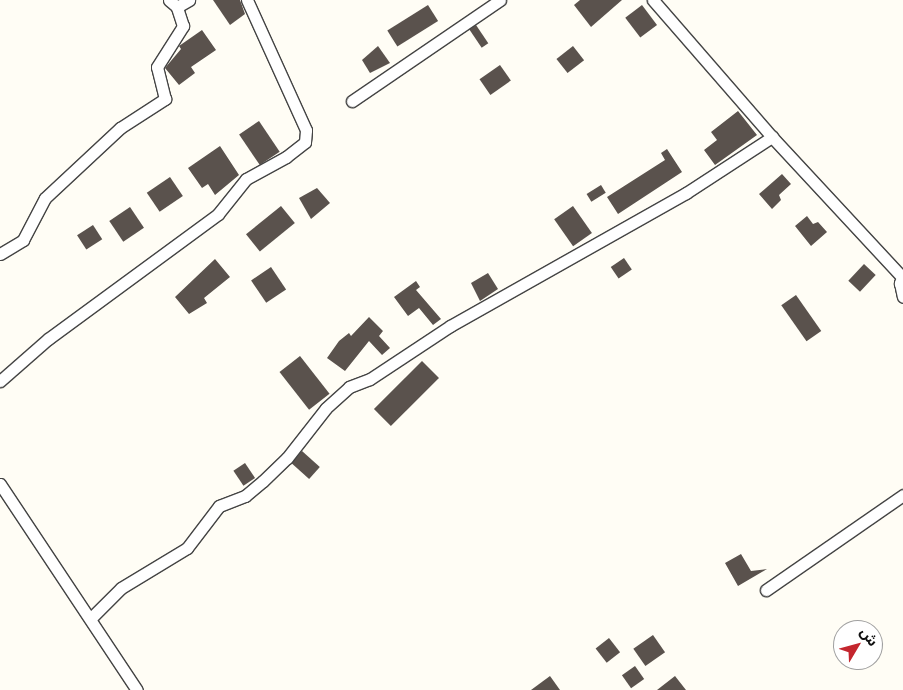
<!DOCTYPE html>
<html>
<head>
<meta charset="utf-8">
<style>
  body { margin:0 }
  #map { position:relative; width:903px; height:690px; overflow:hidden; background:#fffdf5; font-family:"Crimson Pro","Noto Sans Arabic",serif }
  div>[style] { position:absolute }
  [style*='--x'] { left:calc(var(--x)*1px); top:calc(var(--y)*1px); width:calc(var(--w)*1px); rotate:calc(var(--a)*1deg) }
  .building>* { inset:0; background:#5a524d; transform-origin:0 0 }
  .roads { filter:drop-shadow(1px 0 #444) drop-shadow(-1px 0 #444) drop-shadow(0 1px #444) drop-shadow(0 -1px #444) }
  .minor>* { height:11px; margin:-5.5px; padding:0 5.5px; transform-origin:5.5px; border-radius:5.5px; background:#fff }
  span { translate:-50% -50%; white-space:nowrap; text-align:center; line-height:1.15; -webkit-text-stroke:5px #fff; paint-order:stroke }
  .north { position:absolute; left:833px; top:620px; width:50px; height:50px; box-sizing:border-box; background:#fff; border:1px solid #a0a0a0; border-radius:50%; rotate:53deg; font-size:14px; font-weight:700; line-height:20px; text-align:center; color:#111 }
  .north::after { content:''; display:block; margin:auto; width:18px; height:22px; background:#c4262e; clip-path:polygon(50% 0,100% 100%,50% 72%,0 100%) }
</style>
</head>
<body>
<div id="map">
  <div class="building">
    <i style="clip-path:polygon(213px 0,240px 0,245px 14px,230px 25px)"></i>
    <i style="clip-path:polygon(580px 0,622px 0,591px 27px,574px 5px)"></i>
    <i style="left:428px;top:5px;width:19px;height:48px;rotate:58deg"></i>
    <i style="left:642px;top:5px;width:25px;height:21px;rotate:53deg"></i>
    <i style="left:476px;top:25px;width:22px;height:8px;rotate:56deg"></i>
    <i style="clip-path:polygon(202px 30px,216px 50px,191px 67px,195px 73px,179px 85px,165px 68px,181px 49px,179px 46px)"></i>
    <i style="clip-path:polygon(378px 46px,390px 63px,370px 73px,362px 60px)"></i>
    <i style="left:573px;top:46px;width:18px;height:21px;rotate:52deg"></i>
    <i style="left:500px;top:65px;width:19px;height:25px;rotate:55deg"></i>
    <i style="clip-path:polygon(738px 111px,757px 135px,715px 165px,704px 150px,717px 140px,711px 132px)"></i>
    <i style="left:259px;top:121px;width:37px;height:24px;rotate:56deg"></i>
    <i style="clip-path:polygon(220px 146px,239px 175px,215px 195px,208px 184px,202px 188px,188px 168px)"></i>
    <i style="clip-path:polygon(667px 149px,682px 172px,618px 214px,607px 197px,665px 160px,661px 153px)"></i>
    <i style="clip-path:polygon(782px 174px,791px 184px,779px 195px,781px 200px,772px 209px,759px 194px)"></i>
    <i style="left:170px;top:177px;width:23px;height:28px;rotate:56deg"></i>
    <i style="left:601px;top:185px;width:9px;height:17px;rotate:58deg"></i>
    <i style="clip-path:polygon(317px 188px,330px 203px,311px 219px,299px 198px)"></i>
    <i style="left:281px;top:206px;width:22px;height:45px;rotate:51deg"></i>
    <i style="left:573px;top:206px;width:33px;height:23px;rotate:55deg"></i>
    <i style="left:130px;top:207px;width:25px;height:25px;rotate:56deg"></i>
    <i style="clip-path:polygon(807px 216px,813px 224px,818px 222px,827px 232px,811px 246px,795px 226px)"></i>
    <i style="left:93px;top:225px;width:17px;height:19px;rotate:57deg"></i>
    <i style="left:624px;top:258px;width:14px;height:16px;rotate:56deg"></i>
    <i style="clip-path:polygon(215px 259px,230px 277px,204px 298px,207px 303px,189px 314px,175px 297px)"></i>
    <i style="left:864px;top:264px;width:16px;height:23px;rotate:43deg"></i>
    <i style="left:271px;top:267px;width:27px;height:24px;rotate:56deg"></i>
    <i style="clip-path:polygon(488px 273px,498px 289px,480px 301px,471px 283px)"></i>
    <i style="clip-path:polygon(416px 281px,420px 287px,416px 290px,441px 319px,433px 325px,419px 308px,408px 316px,394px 297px)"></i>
    <i style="left:796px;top:295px;width:44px;height:18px;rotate:55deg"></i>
    <i style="clip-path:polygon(369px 317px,383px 331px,379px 336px,390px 348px,382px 355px,369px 341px,345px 371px,327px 358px,339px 341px,349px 333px,351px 336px)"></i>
    <i style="left:300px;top:356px;width:48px;height:26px;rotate:52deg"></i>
    <i style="left:422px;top:361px;width:24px;height:68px;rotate:45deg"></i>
    <i style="left:302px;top:451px;width:24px;height:16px;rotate:42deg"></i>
    <i style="left:245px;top:463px;width:18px;height:14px;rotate:56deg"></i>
    <i style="clip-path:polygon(741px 554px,751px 571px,767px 569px,738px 586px,725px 563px)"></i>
    <i style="left:653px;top:635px;width:21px;height:24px;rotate:55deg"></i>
    <i style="left:609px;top:638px;width:18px;height:17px;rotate:52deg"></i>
    <i style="left:635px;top:666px;width:16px;height:16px;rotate:55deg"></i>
    <i style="clip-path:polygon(550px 676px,560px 690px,531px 690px)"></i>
    <i style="clip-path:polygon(675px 676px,686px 690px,657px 690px)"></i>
  </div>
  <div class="roads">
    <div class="minor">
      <i style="--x:169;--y:0;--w:11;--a:41"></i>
      <i style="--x:177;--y:7;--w:14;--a:-30"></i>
      <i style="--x:653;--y:0;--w:181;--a:49"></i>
      <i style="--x:772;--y:137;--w:191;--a:47.1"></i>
      <i style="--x:352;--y:101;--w:179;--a:-34.3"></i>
      <i style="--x:0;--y:254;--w:27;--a:-31"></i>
      <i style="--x:23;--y:240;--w:47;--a:-62.4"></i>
      <i style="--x:45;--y:198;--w:103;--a:-43"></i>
      <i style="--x:120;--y:128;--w:54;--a:-32.8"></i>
      <i style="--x:165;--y:99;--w:33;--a:-104"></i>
      <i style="--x:157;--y:67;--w:49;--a:-57.6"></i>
      <i style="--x:183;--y:26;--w:20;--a:-108"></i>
      <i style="--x:903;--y:275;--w:9;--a:111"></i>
      <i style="--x:900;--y:283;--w:14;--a:78"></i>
      <i style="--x:0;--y:381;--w:64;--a:-41.2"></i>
      <i style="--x:48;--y:339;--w:211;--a:-36.3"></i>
      <i style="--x:218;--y:214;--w:45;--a:-51.3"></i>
      <i style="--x:246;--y:179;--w:46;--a:-28.8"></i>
      <i style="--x:286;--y:157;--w:24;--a:-38"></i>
      <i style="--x:305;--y:142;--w:12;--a:-85"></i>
      <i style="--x:306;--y:130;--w:143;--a:-114.4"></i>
      <i style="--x:0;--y:484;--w:247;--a:56.4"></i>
      <i style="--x:766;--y:590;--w:167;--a:-34.7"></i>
      <i style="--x:91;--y:618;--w:42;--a:-45"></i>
      <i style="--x:121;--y:588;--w:77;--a:-31.2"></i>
      <i style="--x:187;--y:548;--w:53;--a:-52.7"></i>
      <i style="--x:219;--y:506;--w:28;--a:-21"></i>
      <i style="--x:245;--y:496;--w:23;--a:-40"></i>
      <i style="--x:263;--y:481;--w:33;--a:-44"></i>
      <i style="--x:287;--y:458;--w:63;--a:-52"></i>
      <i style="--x:326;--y:408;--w:31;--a:-42"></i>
      <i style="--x:349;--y:387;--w:22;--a:-21"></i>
      <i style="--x:370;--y:379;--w:96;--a:-33.5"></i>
      <i style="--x:450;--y:326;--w:271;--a:-29.4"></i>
      <i style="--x:686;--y:193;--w:103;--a:-33.1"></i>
    </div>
  </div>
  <div class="north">ش</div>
</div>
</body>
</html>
